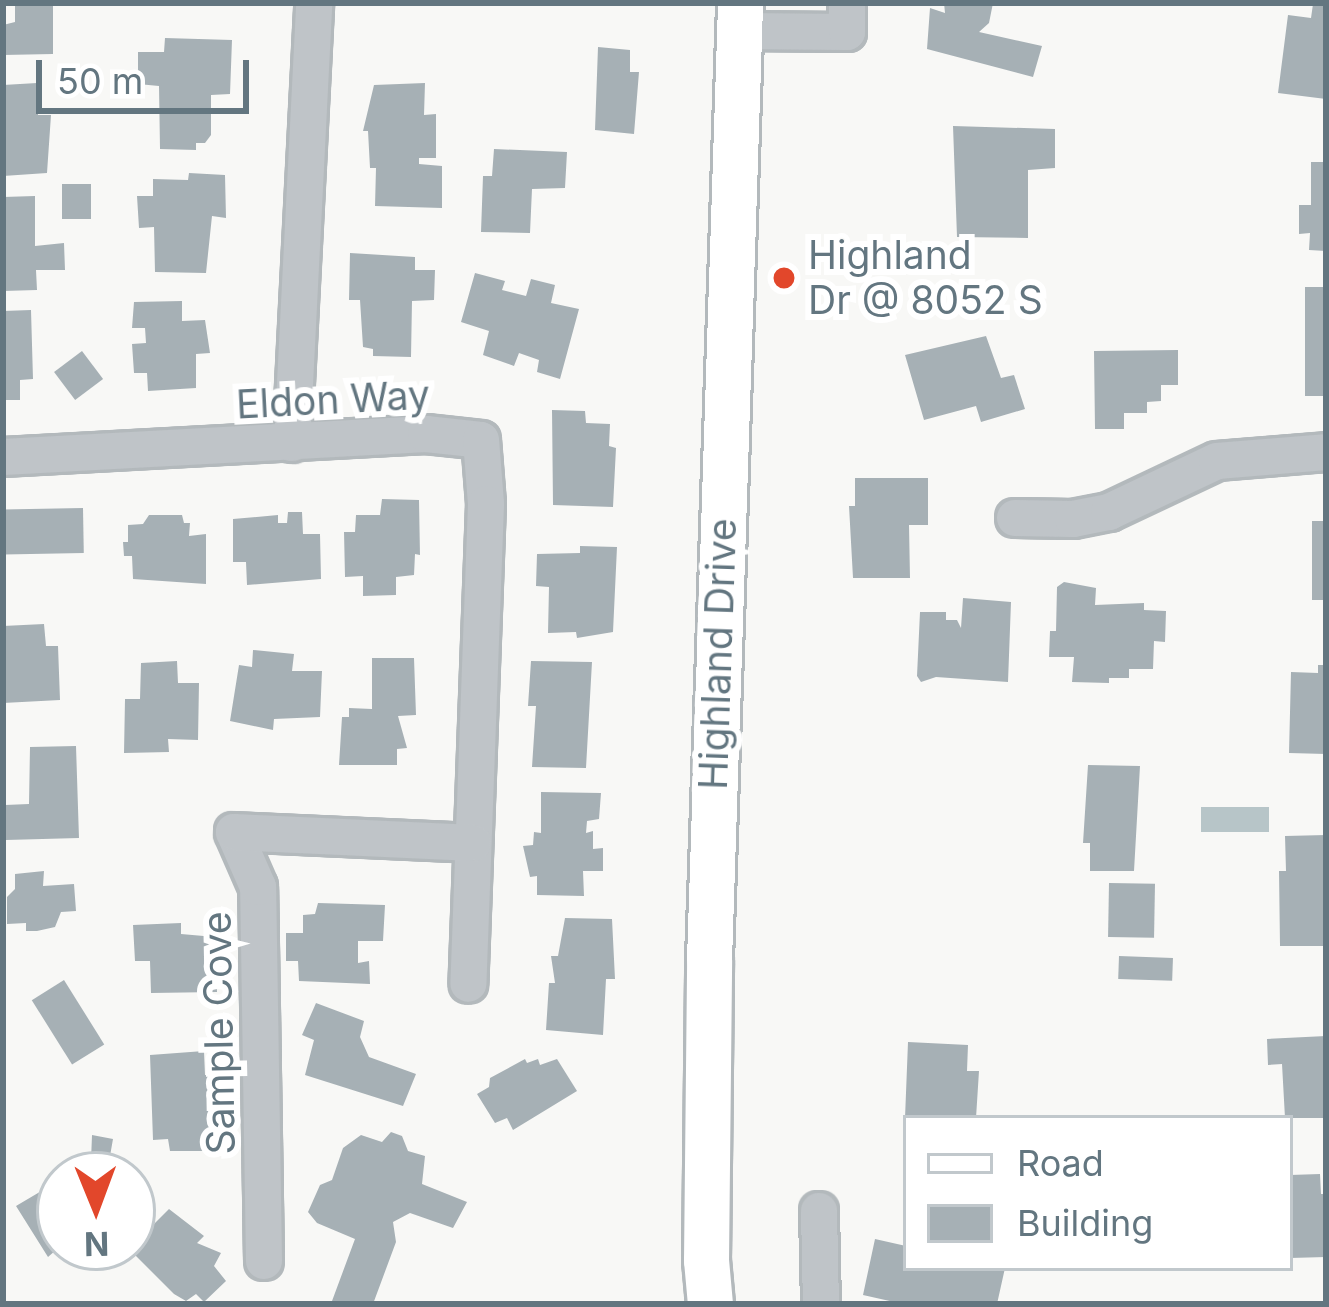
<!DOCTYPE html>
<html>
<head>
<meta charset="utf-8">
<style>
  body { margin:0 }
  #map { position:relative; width:1329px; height:1307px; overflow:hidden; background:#f8f8f6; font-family:Inter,sans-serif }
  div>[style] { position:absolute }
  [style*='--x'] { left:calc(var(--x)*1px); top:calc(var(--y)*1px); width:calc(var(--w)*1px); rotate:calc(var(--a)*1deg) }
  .water>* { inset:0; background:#b7c5c8; transform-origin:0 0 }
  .building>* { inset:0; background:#a6b0b5; transform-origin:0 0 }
  .roads { filter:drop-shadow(3px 0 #b3b9bc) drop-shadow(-3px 0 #b3b9bc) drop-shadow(0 3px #b3b9bc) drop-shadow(0 -3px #b3b9bc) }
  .minor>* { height:36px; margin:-18px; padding:0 18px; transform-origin:18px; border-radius:18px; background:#bfc4c8 }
  .major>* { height:45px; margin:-22.5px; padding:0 22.5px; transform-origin:22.5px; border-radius:22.5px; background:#fff }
  .dots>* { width:33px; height:33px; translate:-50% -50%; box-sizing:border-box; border:6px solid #fff; border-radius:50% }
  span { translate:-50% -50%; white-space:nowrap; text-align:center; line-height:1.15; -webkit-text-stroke:12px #fff; paint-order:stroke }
  .poi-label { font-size:39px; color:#637680 }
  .left { translate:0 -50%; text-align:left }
  .street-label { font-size:39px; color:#637680 }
  .frame { position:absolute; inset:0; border:6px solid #637680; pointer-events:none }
  .legend { position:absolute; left:903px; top:1115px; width:390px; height:156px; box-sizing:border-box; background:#fff; border:3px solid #c1c8cc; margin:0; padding:15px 21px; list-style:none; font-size:36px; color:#637680 }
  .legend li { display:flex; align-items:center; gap:24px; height:60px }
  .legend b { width:60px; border:3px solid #c1c8cc }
  .north { position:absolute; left:36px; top:1151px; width:120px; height:120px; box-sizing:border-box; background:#fff; border:3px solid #c1c8cc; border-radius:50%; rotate:179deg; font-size:33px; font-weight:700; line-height:48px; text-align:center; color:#637680 }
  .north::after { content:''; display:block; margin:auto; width:42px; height:54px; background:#e2472b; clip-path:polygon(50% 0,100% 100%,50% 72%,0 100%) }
  .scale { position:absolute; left:36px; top:60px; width:213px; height:54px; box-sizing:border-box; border:6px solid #637680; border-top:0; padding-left:15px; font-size:36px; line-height:42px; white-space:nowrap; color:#637680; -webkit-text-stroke:9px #fff; paint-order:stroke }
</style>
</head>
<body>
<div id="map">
  <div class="water">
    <i style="left:1201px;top:807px;width:68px;height:25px"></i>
  </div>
  <div class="building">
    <i style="clip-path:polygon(15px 3px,53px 3px,53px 54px,3px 55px,3px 25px,15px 22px)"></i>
    <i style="clip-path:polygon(944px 3px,993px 3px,989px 23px,979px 32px,1042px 46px,1033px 77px,927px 49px,930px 8px,945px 13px)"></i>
    <i style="clip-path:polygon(1313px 4px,1326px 6px,1326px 99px,1278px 93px,1288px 15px,1311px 18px)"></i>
    <i style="clip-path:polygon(165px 38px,232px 40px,230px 94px,211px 95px,211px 135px,205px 143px,196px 143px,196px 150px,160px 149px,159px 86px,138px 84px,138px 52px,164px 52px)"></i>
    <i style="clip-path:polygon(598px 47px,630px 50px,630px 72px,639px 72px,634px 134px,595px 130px)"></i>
    <i style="clip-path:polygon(37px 83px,38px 115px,51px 115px,47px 173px,3px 176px,3px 85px)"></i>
    <i style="clip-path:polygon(425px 83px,424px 115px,436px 114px,436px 158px,419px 158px,419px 164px,442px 166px,442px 208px,375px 206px,376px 168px,370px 168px,368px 131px,363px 131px,374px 85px)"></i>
    <i style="clip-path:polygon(953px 126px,1055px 129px,1055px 168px,1028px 170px,1028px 238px,957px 237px)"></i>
    <i style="clip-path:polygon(494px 149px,567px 152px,565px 188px,532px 189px,530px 233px,481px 232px,483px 176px,492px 176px)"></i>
    <i style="clip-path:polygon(1311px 162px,1326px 162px,1326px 251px,1309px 250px,1310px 233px,1299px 234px,1299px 205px,1311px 205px)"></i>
    <i style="clip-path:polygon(189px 173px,225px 175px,226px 218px,212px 216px,206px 273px,155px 272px,154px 227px,139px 228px,137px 196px,153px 196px,153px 179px,188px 180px)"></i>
    <i style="left:62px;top:184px;width:29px;height:35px"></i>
    <i style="clip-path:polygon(35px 196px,35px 246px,64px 243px,65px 270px,36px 270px,37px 290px,3px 291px,3px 197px)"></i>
    <i style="clip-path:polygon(350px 253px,415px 257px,415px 270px,435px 270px,434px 300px,412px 301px,411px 357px,373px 356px,373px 349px,363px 347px,360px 300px,349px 300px)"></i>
    <i style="clip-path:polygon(475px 273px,505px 281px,502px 290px,526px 296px,531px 279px,555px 285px,551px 303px,579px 309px,560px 379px,537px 372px,539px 360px,519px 353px,514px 366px,483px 355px,489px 331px,461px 322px)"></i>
    <i style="left:1305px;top:287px;width:21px;height:109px"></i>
    <i style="clip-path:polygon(182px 301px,182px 321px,205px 320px,210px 353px,196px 354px,196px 388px,148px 391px,147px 373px,134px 373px,132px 344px,146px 343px,145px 328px,132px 328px,134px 302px)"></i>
    <i style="clip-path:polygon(31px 310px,33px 379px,20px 380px,20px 400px,3px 400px,3px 311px)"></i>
    <i style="clip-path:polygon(986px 336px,1001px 378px,1014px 375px,1025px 409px,981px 422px,976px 406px,924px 420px,905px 355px)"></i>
    <i style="clip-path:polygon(1178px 350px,1178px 385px,1161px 385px,1161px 401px,1147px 402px,1147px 413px,1124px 413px,1124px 429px,1095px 429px,1094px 351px)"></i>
    <i style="left:82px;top:351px;width:35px;height:35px;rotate:53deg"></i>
    <i style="clip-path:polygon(552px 410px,585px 411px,586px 423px,610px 424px,609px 446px,616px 448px,613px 507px,553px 505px)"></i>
    <i style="clip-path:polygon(855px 478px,928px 478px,928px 525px,909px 525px,910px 578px,853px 578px,849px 506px,855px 506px)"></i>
    <i style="clip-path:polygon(382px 499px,419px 500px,420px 555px,415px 554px,414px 575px,396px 577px,396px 595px,363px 596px,363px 576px,345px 577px,344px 532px,355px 532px,356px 515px,380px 515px)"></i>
    <i style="left:83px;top:508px;width:45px;height:80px;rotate:89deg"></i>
    <i style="clip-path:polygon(288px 512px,302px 512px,303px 534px,320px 534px,321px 579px,247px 585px,246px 562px,233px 562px,233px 519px,278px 515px,278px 523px,287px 523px)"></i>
    <i style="clip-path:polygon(149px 515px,182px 515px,184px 523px,190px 523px,189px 536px,206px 534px,206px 584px,133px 579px,132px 556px,124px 556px,123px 542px,128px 542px,128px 525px,143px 524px)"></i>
    <i style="left:1326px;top:521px;width:79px;height:14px;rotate:90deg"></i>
    <i style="clip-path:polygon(580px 546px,617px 547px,613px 632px,577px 638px,576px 632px,548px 633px,549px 587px,536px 586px,537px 554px,580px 553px)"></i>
    <i style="clip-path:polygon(1064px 582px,1096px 588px,1095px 605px,1144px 603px,1144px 610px,1166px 611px,1165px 642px,1154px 641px,1153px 669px,1129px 669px,1129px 678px,1109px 678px,1109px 683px,1072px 682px,1074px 657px,1049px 657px,1050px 631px,1056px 631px,1057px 587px)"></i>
    <i style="clip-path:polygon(963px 598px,1011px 602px,1008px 682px,936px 677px,921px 682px,917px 676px,920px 612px,946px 612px,946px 620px,957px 620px,961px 628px)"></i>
    <i style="clip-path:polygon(44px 624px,46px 646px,58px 646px,60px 700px,3px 703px,3px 626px)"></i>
    <i style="clip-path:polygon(253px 650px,294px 654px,292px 671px,322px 671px,320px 717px,274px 719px,273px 730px,230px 721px,239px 665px,252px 667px)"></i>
    <i style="clip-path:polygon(372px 658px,414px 658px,416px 715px,398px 716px,407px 748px,397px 749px,397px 765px,339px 765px,342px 717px,349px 717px,349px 708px,372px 709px)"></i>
    <i style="clip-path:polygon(177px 661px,178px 683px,199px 683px,198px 740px,168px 739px,169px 752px,124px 753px,125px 699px,140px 699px,141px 663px)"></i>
    <i style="clip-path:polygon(531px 661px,592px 662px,586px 768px,532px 767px,536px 706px,528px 706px)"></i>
    <i style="clip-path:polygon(1318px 665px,1326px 665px,1326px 754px,1289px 753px,1291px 672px,1318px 673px)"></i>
    <i style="clip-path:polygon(76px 746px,79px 838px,6px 840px,5px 805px,29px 804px,30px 747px)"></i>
    <i style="clip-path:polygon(1088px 765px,1140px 766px,1134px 871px,1090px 871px,1090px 843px,1083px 843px)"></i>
    <i style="clip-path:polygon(541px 792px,601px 793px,599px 819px,587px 821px,586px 833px,593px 831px,593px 849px,603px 848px,603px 871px,583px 871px,584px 896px,537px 895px,537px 876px,530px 877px,523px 846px,533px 845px,534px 832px,541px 833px)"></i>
    <i style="clip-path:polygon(1326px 835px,1326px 946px,1280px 946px,1279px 871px,1286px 871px,1285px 836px)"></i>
    <i style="clip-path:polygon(44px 871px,43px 886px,74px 884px,76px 911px,61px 912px,55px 927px,37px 931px,26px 931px,26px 923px,7px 924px,7px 897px,15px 889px,15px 874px)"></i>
    <i style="left:1109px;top:883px;width:46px;height:54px;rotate:1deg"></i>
    <i style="clip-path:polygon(318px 903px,385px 905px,383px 941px,358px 941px,358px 963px,369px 961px,370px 984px,299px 981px,298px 961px,286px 961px,286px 933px,303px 933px,303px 915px,315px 914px)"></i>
    <i style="clip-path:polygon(565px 918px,612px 919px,615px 979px,606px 979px,603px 1035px,546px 1030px,549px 983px,555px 983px,551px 956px,558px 956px)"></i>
    <i style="clip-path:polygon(181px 923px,181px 934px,215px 937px,217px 992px,151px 993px,150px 961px,135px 961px,133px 925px)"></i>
    <i style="left:1119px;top:956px;width:54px;height:23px;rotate:2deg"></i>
    <i style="left:64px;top:980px;width:76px;height:38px;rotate:58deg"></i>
    <i style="clip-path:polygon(316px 1003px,364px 1021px,360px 1037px,369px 1057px,416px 1074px,403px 1106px,305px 1075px,314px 1040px,302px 1035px)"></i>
    <i style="clip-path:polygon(1326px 1036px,1326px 1118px,1285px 1118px,1282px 1064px,1268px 1065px,1267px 1039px)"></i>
    <i style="clip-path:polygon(908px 1042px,968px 1045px,967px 1071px,979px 1071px,976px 1118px,905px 1118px)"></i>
    <i style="clip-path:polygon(204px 1051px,205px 1075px,215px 1075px,216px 1133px,208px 1133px,208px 1151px,170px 1151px,168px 1139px,153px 1140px,150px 1055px)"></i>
    <i style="clip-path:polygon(525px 1059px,527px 1063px,538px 1059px,540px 1065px,557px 1059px,577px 1091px,513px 1130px,507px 1118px,495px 1123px,477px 1094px,489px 1087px,490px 1078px)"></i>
    <i style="clip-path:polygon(391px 1132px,402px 1136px,408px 1151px,425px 1156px,422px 1184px,467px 1202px,453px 1228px,410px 1213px,393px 1222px,396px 1242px,373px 1304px,340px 1304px,332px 1301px,355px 1239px,317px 1223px,308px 1212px,320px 1185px,332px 1180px,343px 1148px,361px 1135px,382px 1142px)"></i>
    <i style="clip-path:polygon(92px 1135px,113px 1139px,107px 1173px,68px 1175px,91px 1161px)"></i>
    <i style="clip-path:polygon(1320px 1174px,1321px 1194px,1326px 1194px,1326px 1257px,1290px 1258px,1290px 1175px)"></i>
    <i style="clip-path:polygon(60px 1180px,60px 1247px,82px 1247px,63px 1260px,56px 1250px,48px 1257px,16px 1206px)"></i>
    <i style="clip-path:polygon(169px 1209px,204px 1236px,197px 1243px,221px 1253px,214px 1266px,226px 1281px,204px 1302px,196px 1294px,186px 1301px,174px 1294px,134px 1254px,132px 1246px)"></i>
    <i style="clip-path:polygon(875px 1239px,906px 1246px,906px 1268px,1005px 1268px,997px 1304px,903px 1304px,863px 1295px)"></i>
  </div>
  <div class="roads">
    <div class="minor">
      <i style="--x:739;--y:31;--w:108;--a:0.5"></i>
      <i style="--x:847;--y:32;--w:29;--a:-90"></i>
      <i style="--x:292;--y:443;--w:441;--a:-87.1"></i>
      <i style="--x:3;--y:457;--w:424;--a:-3.1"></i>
      <i style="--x:426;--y:434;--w:55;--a:6.2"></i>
      <i style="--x:481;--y:440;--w:64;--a:85.5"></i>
      <i style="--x:486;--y:504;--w:480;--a:92.1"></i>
      <i style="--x:1015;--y:518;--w:58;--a:1"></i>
      <i style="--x:1073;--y:519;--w:37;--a:-11"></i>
      <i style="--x:1109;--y:512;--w:119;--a:-25.3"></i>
      <i style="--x:1217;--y:461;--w:109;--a:-4.7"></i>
      <i style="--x:819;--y:1211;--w:93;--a:88.8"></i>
      <i style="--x:264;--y:1261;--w:374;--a:-90.9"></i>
      <i style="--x:258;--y:887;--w:60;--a:-113.6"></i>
      <i style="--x:234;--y:832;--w:239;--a:2.6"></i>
    </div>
    <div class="major">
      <i style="--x:710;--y:1304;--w:44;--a:-95.2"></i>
      <i style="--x:706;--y:1260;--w:300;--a:-89.4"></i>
      <i style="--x:709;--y:960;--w:958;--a:-88.14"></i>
    </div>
  </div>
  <div class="dots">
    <i style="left:784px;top:278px;background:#e2472b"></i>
  </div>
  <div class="poi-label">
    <span class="left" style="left:808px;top:278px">Highland<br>Dr @ 8052 S</span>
  </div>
  <div class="street-label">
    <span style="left:333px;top:400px;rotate:-3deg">Eldon Way</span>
    <span style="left:718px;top:654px;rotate:-88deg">Highland Drive</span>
    <span style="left:219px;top:1033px;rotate:-91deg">Sample Cove</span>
  </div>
  <div class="frame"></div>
  <ul class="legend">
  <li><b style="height:15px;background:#fff"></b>Road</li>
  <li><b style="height:33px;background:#a6b0b5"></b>Building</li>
  </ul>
  <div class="north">N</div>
  <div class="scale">50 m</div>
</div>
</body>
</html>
